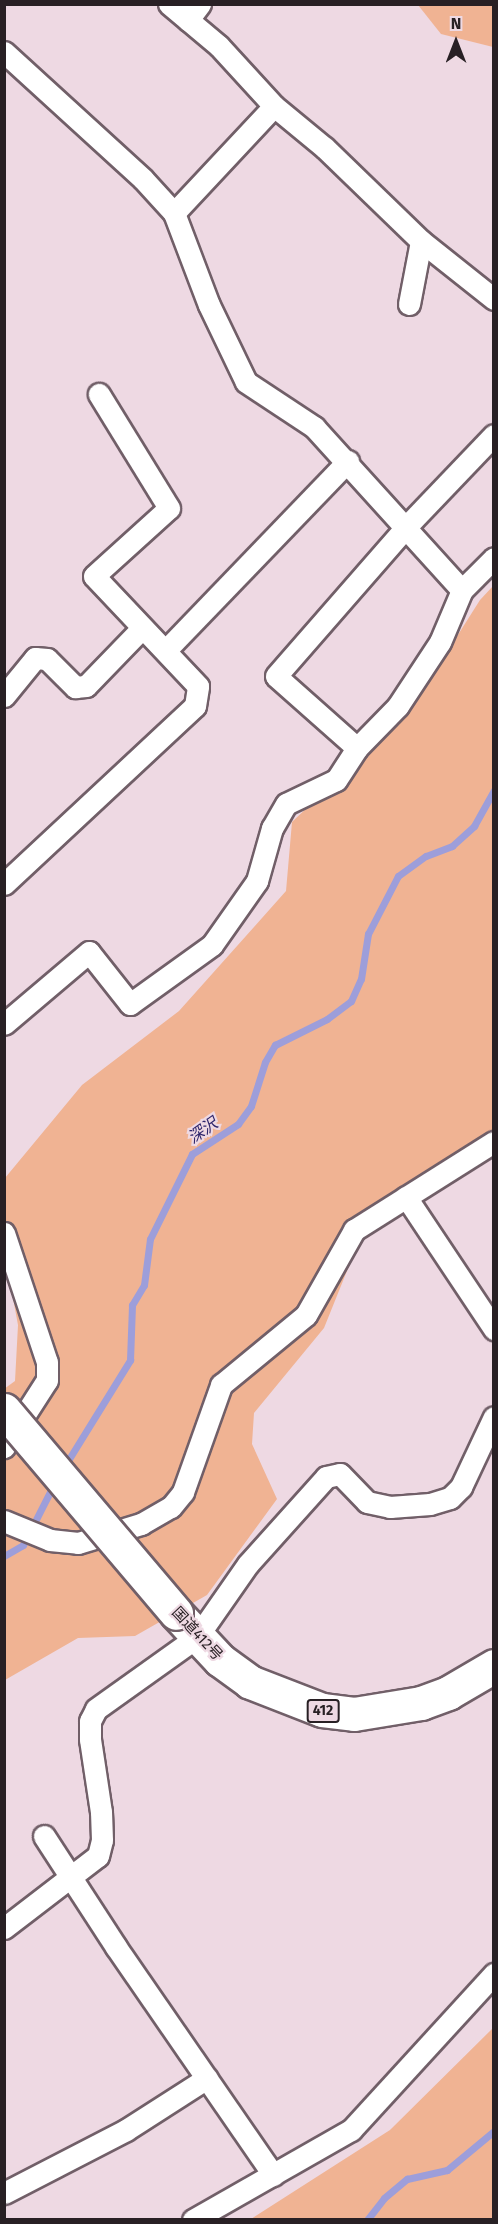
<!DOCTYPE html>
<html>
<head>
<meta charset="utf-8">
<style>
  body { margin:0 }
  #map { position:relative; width:498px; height:2224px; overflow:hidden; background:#eed9e3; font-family:"Fira Sans","Noto Sans JP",sans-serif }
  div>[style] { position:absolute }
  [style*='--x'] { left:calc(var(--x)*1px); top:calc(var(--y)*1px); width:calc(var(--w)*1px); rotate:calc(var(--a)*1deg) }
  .green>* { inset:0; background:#f0b393 }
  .stream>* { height:7px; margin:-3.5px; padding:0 3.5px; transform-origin:3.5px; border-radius:3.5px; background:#9d9eda }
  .roads { filter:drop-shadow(2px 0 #715f68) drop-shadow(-2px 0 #715f68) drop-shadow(0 2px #715f68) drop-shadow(0 -2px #715f68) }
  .street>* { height:21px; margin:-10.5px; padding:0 10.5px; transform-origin:10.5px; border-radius:10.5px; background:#fff }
  .highway>* { height:33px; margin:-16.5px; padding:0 16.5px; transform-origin:16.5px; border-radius:16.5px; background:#fff }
  .bridges { filter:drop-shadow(2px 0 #715f68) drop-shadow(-2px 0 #715f68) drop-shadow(0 2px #715f68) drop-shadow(0 -2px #715f68) }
  .highway-bridge>* { height:33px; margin:-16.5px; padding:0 16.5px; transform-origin:16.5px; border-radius:16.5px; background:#fff }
  span { translate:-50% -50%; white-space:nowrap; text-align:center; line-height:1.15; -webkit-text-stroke:4.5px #eed9e3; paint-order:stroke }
  .shield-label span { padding:2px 4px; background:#eed9e3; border:2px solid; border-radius:4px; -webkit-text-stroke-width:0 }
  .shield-label { font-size:14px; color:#282024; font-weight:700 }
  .street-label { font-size:15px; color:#282024 }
  .water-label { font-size:16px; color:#2e256b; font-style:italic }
  .frame { position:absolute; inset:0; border:6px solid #282024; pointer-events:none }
  .north { position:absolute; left:426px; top:12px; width:60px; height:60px; -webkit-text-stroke:4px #eed9e3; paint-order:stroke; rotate:0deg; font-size:16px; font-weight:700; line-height:24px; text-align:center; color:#282024 }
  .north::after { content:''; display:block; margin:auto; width:21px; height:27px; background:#282024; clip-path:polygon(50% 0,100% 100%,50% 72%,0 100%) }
</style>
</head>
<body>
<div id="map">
  <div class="green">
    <i style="clip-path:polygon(418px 5px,493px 5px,493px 47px,441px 34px)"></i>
    <i style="clip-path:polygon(493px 586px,493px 1139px,384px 1204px,353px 1256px,324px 1328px,254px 1413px,252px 1444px,277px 1499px,207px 1595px,135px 1636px,78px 1638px,5px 1680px,4px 1389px,15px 1381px,18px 1325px,5px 1255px,5px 1178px,82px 1085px,179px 1011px,286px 891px,292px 822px,411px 709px,480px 600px)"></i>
    <i style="clip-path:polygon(493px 2028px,493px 2219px,251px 2219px,390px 2130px)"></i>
  </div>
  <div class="stream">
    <i style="--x:64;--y:1467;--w:126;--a:-58.3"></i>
    <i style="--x:130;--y:1360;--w:55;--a:-87.9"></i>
    <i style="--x:132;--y:1305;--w:23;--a:-59"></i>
    <i style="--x:144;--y:1285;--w:46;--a:-82.6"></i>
    <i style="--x:150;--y:1239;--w:95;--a:-63.7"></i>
    <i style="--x:192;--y:1154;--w:55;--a:-33.1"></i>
    <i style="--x:238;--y:1124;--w:22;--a:-54"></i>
    <i style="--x:251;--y:1106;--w:46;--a:-72.3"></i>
    <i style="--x:265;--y:1062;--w:20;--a:-60"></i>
    <i style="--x:275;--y:1045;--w:58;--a:-26.6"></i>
    <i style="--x:327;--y:1019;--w:30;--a:-37"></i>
    <i style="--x:351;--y:1001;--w:24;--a:-66"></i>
    <i style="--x:361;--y:979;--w:46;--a:-81.2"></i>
    <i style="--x:368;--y:934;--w:65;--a:-62.7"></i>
    <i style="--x:398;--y:876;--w:34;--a:-36"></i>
    <i style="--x:426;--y:856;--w:28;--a:-21"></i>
    <i style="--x:452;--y:846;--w:30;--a:-42"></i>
    <i style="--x:474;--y:826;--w:41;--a:-60.9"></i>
    <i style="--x:4;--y:1556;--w:22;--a:-30"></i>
    <i style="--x:23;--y:1545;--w:68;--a:-63.1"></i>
    <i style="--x:367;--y:2220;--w:28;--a:-52"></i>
    <i style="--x:384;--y:2198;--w:30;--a:-40"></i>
    <i style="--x:407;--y:2179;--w:41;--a:-12.7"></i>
    <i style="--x:447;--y:2170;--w:61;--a:-39.7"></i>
  </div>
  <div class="roads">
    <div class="street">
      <i style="--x:169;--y:4;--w:65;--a:40"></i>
      <i style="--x:219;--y:46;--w:81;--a:47.5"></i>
      <i style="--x:274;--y:106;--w:66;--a:39.5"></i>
      <i style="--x:325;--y:148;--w:134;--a:44.1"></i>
      <i style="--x:421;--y:241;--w:93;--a:38.5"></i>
      <i style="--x:188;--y:20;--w:20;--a:-53"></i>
      <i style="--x:4;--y:52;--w:188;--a:42.4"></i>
      <i style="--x:143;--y:179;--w:46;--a:47.6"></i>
      <i style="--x:174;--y:213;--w:98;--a:69.2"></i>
      <i style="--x:209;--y:305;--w:85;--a:64.3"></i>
      <i style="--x:246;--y:382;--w:82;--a:33.5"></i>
      <i style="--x:314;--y:427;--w:220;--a:47.8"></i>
      <i style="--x:462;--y:590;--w:56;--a:112.9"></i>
      <i style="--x:440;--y:642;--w:77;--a:123.3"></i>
      <i style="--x:398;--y:706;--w:59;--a:134.3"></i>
      <i style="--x:357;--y:748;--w:38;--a:123"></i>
      <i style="--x:336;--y:780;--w:55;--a:154.4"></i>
      <i style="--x:286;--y:804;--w:28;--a:120"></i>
      <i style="--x:272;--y:828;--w:55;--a:105.8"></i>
      <i style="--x:257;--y:881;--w:78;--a:125.1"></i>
      <i style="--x:212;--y:945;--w:101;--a:144.3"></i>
      <i style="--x:130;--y:1004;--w:66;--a:-128.3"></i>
      <i style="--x:89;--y:952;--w:111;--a:139.7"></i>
      <i style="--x:174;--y:213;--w:146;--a:-46.9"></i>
      <i style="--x:409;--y:304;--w:64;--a:-79.2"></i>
      <i style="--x:462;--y:590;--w:45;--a:-45"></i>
      <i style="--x:167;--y:649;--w:261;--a:-46.1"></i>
      <i style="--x:4;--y:696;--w:49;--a:-50.8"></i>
      <i style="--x:35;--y:658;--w:12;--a:5"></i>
      <i style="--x:47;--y:659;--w:40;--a:45"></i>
      <i style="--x:75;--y:687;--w:11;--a:-5"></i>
      <i style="--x:86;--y:686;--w:79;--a:-46"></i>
      <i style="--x:357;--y:748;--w:108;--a:-138.4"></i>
      <i style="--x:276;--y:676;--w:198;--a:-48.9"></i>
      <i style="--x:406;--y:527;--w:127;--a:-46.3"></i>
      <i style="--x:4;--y:884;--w:261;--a:-43"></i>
      <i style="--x:195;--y:706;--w:20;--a:-81"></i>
      <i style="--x:198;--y:686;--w:151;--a:-133.4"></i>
      <i style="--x:94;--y:576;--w:101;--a:-42.2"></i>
      <i style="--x:169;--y:508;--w:134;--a:-121.6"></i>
      <i style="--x:406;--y:1197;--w:159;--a:56.3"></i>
      <i style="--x:4;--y:1233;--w:136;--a:71.6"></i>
      <i style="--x:47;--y:1362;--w:18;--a:90"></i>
      <i style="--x:47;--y:1380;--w:80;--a:122.7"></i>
      <i style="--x:4;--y:1521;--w:50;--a:22.4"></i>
      <i style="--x:50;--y:1540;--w:28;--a:6"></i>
      <i style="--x:78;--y:1543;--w:66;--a:-16.8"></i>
      <i style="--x:141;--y:1524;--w:34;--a:-30"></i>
      <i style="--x:171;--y:1507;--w:19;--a:-51"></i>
      <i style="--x:183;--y:1492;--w:114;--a:-70.4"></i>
      <i style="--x:221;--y:1385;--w:110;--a:-39.5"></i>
      <i style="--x:306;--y:1315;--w:98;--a:-60.5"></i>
      <i style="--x:354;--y:1230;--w:165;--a:-32.2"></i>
      <i style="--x:44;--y:1836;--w:132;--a:57"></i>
      <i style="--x:116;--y:1947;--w:277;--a:55.4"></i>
      <i style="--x:4;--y:1928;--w:118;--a:-37.5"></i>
      <i style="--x:98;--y:1856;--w:16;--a:-76"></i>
      <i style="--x:102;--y:1840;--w:28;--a:-92"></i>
      <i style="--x:101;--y:1812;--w:74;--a:-98.6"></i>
      <i style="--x:90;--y:1739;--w:18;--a:-90"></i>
      <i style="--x:90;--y:1721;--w:13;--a:-63"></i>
      <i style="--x:96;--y:1709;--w:124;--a:-35.5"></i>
      <i style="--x:197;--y:1637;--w:89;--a:-55.1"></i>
      <i style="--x:248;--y:1564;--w:117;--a:-48.1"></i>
      <i style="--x:326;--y:1477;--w:14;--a:-12"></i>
      <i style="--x:340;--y:1474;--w:39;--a:46"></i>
      <i style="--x:367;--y:1502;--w:24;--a:12"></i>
      <i style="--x:390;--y:1507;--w:40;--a:-4.3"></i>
      <i style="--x:430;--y:1504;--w:21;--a:-17"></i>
      <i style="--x:450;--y:1498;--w:16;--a:-45"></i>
      <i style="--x:461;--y:1487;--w:77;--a:-64.8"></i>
      <i style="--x:4;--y:2193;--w:137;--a:-27.3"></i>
      <i style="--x:126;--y:2130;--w:96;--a:-32.7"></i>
      <i style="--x:193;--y:2220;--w:182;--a:-29.7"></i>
      <i style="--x:351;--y:2130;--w:212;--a:-47.5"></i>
    </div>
    <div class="highway">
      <i style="--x:176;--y:1613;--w:64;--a:46.9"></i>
      <i style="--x:220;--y:1660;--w:37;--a:36"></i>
      <i style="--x:250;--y:1682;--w:77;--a:21.3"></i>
      <i style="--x:322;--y:1710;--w:32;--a:7"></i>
      <i style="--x:354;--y:1714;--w:68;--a:-9.3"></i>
      <i style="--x:421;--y:1703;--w:29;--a:-20"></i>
      <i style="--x:448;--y:1693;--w:53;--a:-30.4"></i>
    </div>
  </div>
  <div class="bridges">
    <div class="highway-bridge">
      <i style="--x:4;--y:1410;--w:266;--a:49.7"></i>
    </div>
  </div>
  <div class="shield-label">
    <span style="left:323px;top:1711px">412</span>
  </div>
  <div class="street-label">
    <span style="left:197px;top:1634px;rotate:47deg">国道412号</span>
  </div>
  <div class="water-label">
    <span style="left:203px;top:1131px;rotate:-35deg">深沢</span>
  </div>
  <div class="frame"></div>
  <div class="north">N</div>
</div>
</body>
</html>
